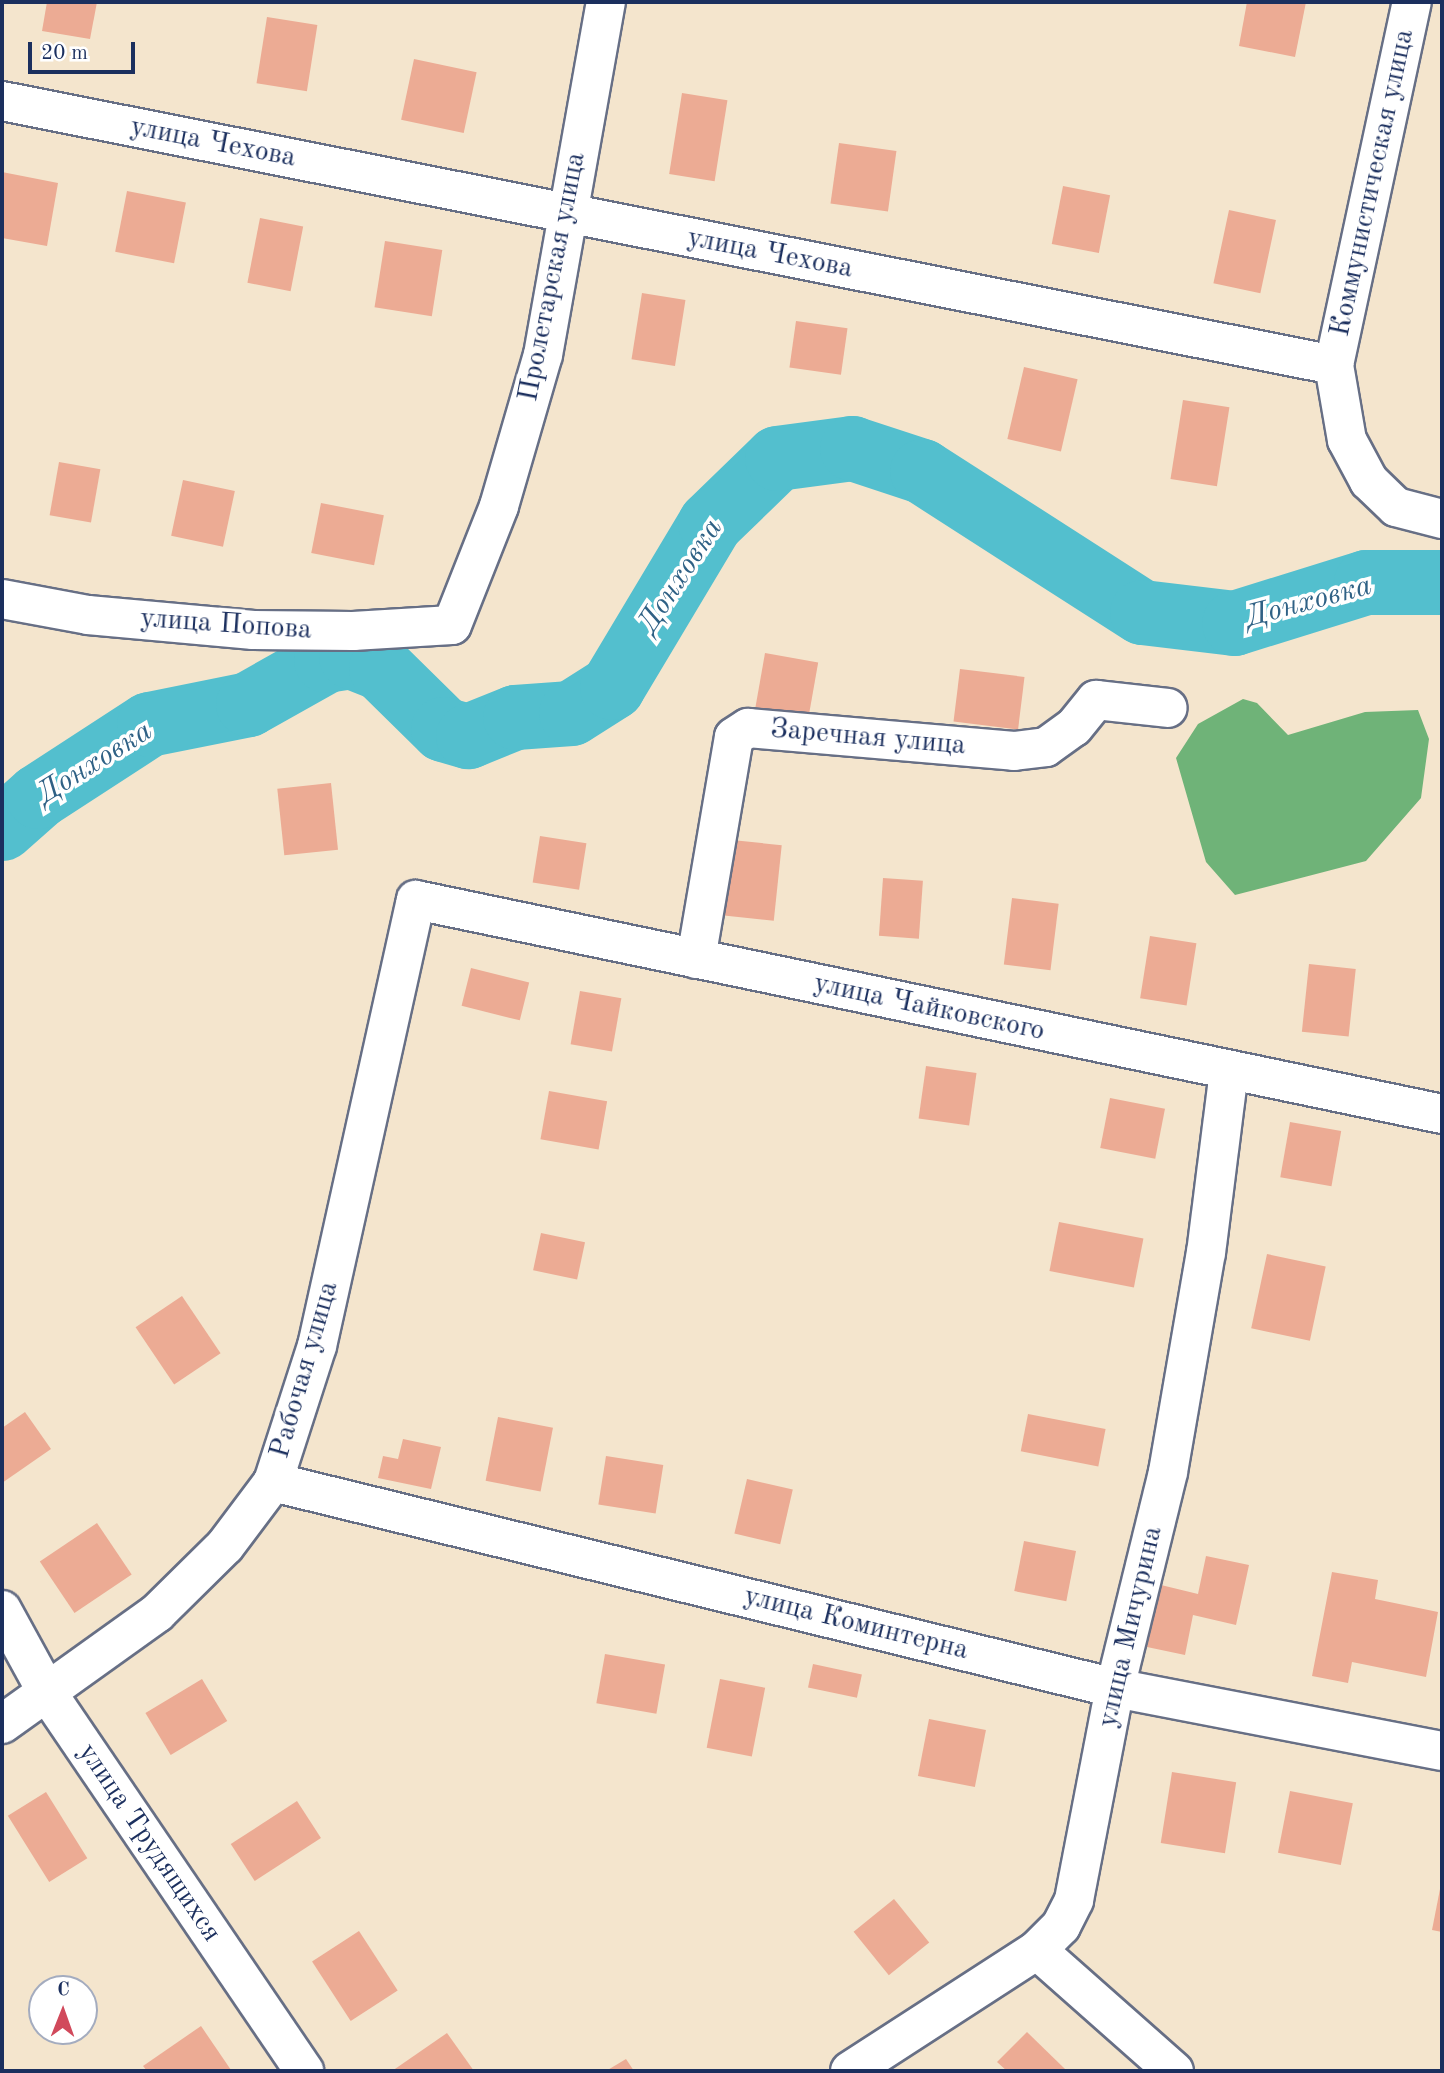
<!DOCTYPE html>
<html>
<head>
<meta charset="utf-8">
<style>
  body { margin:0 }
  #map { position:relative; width:1444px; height:2073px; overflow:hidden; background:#f4e5cd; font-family:"Old Standard TT",serif }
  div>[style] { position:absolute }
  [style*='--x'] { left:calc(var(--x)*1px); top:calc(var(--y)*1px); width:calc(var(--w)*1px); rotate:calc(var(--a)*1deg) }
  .forest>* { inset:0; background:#6fb378 }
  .river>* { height:65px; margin:-32.5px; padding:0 32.5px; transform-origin:32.5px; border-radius:32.5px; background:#53bfce }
  .building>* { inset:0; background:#ecab94; transform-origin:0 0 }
  .roads { filter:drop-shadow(2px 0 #676f85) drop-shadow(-2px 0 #676f85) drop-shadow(0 2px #676f85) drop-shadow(0 -2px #676f85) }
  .street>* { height:38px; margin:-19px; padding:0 19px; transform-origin:19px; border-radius:19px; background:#fff }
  span { translate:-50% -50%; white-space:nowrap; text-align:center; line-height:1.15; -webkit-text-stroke:7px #fff; paint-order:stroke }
  .street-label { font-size:28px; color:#1b2f5e }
  .water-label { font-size:30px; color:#2f6185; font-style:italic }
  .frame { position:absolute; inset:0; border:4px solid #1b2f5e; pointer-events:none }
  .north { position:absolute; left:28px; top:1975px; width:70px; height:70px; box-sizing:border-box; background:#fff; border:2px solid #a4acbf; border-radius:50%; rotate:1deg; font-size:19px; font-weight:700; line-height:28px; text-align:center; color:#1b2f5e }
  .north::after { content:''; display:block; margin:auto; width:24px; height:32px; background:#d1495b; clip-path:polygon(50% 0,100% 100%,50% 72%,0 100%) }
  .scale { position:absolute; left:28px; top:42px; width:107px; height:32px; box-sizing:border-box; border:4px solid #1b2f5e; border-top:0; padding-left:9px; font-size:21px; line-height:24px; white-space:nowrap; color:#1b2f5e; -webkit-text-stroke:5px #fff; paint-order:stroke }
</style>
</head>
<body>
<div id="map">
  <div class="forest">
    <i style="clip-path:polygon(1243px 699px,1257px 703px,1288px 735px,1365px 712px,1418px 710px,1429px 739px,1421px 798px,1366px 861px,1235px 895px,1206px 862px,1176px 758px,1198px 724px)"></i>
  </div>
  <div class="river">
    <i style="--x:2;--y:828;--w:48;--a:-41.6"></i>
    <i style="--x:38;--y:796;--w:132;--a:-33"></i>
    <i style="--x:149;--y:724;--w:101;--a:-11.4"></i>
    <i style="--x:248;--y:704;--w:90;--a:-29.4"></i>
    <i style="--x:326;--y:660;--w:25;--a:-9"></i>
    <i style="--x:351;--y:656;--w:32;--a:22"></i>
    <i style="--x:381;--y:668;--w:87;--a:44.5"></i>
    <i style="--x:443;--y:729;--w:26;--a:16"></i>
    <i style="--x:468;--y:736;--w:51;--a:-22"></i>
    <i style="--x:515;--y:717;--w:56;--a:-4.1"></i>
    <i style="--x:571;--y:713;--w:49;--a:-32.4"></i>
    <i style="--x:612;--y:687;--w:191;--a:-59.1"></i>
    <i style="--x:710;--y:523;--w:93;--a:-44.1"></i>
    <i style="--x:777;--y:458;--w:76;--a:-7.6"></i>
    <i style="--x:852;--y:448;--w:74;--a:18.2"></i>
    <i style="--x:922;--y:471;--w:261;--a:32.7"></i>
    <i style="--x:1142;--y:612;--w:93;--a:6.8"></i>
    <i style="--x:1234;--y:623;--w:138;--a:-17.3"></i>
    <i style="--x:1366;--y:582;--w:76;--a:0"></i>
  </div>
  <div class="building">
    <i style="clip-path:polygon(47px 2px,97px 2px,90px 39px,42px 31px)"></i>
    <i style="clip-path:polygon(1247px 2px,1306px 2px,1295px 57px,1239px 46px)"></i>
    <i style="left:267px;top:17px;width:51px;height:67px;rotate:9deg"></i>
    <i style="left:414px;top:59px;width:64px;height:62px;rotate:12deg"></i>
    <i style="left:682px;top:93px;width:46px;height:82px;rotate:9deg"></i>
    <i style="left:839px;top:143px;width:58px;height:61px;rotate:8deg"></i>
    <i style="clip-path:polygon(2px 172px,58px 183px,47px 246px,2px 238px)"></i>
    <i style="left:1063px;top:186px;width:48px;height:59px;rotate:11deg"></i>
    <i style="left:127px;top:191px;width:60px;height:62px;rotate:11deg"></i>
    <i style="left:1229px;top:210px;width:48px;height:75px;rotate:12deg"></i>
    <i style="left:260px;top:218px;width:44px;height:66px;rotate:11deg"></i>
    <i style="left:385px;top:241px;width:58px;height:67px;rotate:9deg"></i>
    <i style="left:642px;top:293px;width:44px;height:67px;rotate:9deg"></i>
    <i style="left:796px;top:321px;width:52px;height:47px;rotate:8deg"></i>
    <i style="left:1024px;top:367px;width:55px;height:74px;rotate:13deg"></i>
    <i style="left:1183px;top:400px;width:47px;height:80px;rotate:9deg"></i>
    <i style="left:59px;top:462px;width:42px;height:54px;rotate:10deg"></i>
    <i style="left:183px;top:480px;width:53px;height:57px;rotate:12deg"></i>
    <i style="left:321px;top:503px;width:64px;height:51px;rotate:11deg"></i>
    <i style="left:765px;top:653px;width:54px;height:55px;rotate:10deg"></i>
    <i style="left:960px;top:669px;width:65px;height:53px;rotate:7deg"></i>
    <i style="left:331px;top:783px;width:67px;height:54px;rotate:84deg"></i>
    <i style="left:540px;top:836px;width:47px;height:47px;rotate:9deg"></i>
    <i style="left:732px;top:840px;width:50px;height:76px;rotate:6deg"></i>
    <i style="left:883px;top:878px;width:40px;height:58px;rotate:4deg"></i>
    <i style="left:1012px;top:898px;width:47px;height:67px;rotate:7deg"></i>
    <i style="left:1150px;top:936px;width:47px;height:63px;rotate:9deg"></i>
    <i style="left:1309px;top:964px;width:47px;height:68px;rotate:6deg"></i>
    <i style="left:471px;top:968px;width:60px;height:39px;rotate:14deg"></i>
    <i style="left:580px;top:991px;width:42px;height:54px;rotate:10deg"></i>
    <i style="left:926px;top:1066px;width:51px;height:53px;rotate:8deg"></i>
    <i style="left:549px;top:1091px;width:59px;height:49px;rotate:10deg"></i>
    <i style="left:1110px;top:1098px;width:56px;height:51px;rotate:11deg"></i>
    <i style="left:1290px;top:1122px;width:52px;height:56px;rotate:10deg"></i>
    <i style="left:1059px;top:1222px;width:86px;height:50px;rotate:11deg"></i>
    <i style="left:541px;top:1233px;width:45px;height:38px;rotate:12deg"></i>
    <i style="left:1267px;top:1254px;width:60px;height:76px;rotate:12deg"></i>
    <i style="left:182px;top:1296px;width:69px;height:56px;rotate:56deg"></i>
    <i style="clip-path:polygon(25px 1412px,51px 1449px,2px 1483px,2px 1428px)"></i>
    <i style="left:1028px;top:1414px;width:79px;height:38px;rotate:11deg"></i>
    <i style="left:498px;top:1417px;width:56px;height:65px;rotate:11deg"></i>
    <i style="clip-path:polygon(403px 1439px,441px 1447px,431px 1489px,378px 1478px,383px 1456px,398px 1459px)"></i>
    <i style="left:606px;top:1456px;width:58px;height:49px;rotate:9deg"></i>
    <i style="left:747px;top:1479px;width:47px;height:56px;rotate:13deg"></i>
    <i style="left:97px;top:1523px;width:62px;height:69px;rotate:56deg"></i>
    <i style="left:1024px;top:1541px;width:53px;height:51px;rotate:11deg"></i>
    <i style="clip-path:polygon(1206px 1556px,1249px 1565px,1236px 1625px,1193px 1615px,1185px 1655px,1147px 1647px,1161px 1585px,1198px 1594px)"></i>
    <i style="clip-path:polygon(1332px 1572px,1378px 1580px,1375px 1599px,1438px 1612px,1426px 1677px,1352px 1662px,1348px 1683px,1312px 1676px)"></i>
    <i style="left:605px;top:1654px;width:61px;height:50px;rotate:10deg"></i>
    <i style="left:813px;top:1664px;width:50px;height:24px;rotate:12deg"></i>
    <i style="left:202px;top:1679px;width:49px;height:66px;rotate:59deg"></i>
    <i style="left:720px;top:1679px;width:46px;height:70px;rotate:11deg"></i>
    <i style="left:929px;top:1719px;width:58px;height:58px;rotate:11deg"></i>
    <i style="left:1172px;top:1772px;width:65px;height:72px;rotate:9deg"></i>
    <i style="left:1290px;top:1791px;width:64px;height:63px;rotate:11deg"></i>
    <i style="left:46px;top:1792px;width:78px;height:45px;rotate:58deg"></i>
    <i style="left:297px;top:1801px;width:44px;height:79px;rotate:57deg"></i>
    <i style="clip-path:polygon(1441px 1884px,1442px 1885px,1442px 1932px,1432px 1930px)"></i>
    <i style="left:894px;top:1899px;width:56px;height:52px;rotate:51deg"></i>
    <i style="left:359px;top:1931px;width:71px;height:56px;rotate:57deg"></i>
    <i style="clip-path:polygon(201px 2026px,231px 2070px,147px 2071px,143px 2066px)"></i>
    <i style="clip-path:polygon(1027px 2032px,1065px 2069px,1064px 2071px,1007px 2071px,997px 2062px)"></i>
    <i style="clip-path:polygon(447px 2033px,474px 2071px,392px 2071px)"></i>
    <i style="clip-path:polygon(626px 2059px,634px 2071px,606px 2071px)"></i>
  </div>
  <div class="roads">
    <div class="street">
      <i style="--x:2;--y:101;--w:1358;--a:11.21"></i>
      <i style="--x:1334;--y:365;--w:76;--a:80.2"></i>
      <i style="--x:1347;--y:440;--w:47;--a:61.8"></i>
      <i style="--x:1369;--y:481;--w:37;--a:44"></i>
      <i style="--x:1396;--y:507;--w:48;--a:14.6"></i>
      <i style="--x:1334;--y:365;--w:371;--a:-77.9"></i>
      <i style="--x:2;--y:599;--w:87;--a:10.5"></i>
      <i style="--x:88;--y:615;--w:166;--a:5.2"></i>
      <i style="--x:253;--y:630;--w:100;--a:0.6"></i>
      <i style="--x:353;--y:631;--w:99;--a:-3.5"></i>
      <i style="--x:452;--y:625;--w:128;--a:-68.4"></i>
      <i style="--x:499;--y:506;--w:157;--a:-73.8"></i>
      <i style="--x:543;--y:355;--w:359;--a:-79.9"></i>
      <i style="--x:696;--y:959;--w:225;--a:-80.3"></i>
      <i style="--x:734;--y:737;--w:17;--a:-33"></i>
      <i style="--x:748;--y:728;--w:267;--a:4.9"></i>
      <i style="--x:1014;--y:751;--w:32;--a:-7"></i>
      <i style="--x:1046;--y:747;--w:34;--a:-36"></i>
      <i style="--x:1074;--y:727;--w:35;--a:-51"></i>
      <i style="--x:1096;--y:700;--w:72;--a:6.3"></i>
      <i style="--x:273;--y:1482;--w:867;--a:13.75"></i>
      <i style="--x:1115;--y:1688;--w:333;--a:10.9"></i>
      <i style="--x:2;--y:1610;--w:96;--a:61.3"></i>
      <i style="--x:48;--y:1694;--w:456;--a:55.8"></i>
      <i style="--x:2;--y:1724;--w:191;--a:-35.6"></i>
      <i style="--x:157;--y:1613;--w:95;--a:-44.6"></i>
      <i style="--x:225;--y:1546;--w:80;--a:-53.1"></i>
      <i style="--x:273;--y:1482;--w:143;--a:-72.1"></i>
      <i style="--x:317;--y:1346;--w:457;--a:-77.5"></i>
      <i style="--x:416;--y:900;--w:1048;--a:11.78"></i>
      <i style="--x:1037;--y:1950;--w:183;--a:41.5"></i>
      <i style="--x:850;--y:2071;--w:223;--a:-32.9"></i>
      <i style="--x:1037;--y:1950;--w:34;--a:-45"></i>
      <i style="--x:1061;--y:1926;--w:29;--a:-63"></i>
      <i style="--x:1074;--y:1900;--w:216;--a:-79.1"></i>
      <i style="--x:1115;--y:1688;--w:222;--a:-76.2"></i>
      <i style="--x:1168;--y:1472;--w:222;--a:-80.2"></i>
      <i style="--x:1206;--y:1253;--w:183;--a:-82.8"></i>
    </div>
  </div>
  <div class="street-label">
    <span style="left:213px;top:143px;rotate:11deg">улица Чехова</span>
    <span style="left:1373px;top:183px;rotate:-78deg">Коммунистическая улица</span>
    <span style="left:770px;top:254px;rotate:11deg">улица Чехова</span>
    <span style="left:553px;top:277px;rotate:-79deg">Пролетарская улица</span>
    <span style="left:226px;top:625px;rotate:4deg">улица Попова</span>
    <span style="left:868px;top:738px;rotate:5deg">Заречная улица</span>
    <span style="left:929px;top:1008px;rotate:12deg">улица Чайковского</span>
    <span style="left:305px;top:1370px;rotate:-74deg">Рабочая улица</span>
    <span style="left:856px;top:1624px;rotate:14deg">улица Коминтерна</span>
    <span style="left:1131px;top:1627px;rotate:-77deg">улица Мичурина</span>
    <span style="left:149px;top:1843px;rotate:56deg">улица Трудящихся</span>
  </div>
  <div class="water-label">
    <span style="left:681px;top:576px;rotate:-57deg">Донховка</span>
    <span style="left:1309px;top:602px;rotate:-15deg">Донховка</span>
    <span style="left:95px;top:763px;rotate:-32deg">Донховка</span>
  </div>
  <div class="frame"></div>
  <div class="north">С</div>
  <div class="scale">20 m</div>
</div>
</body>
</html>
